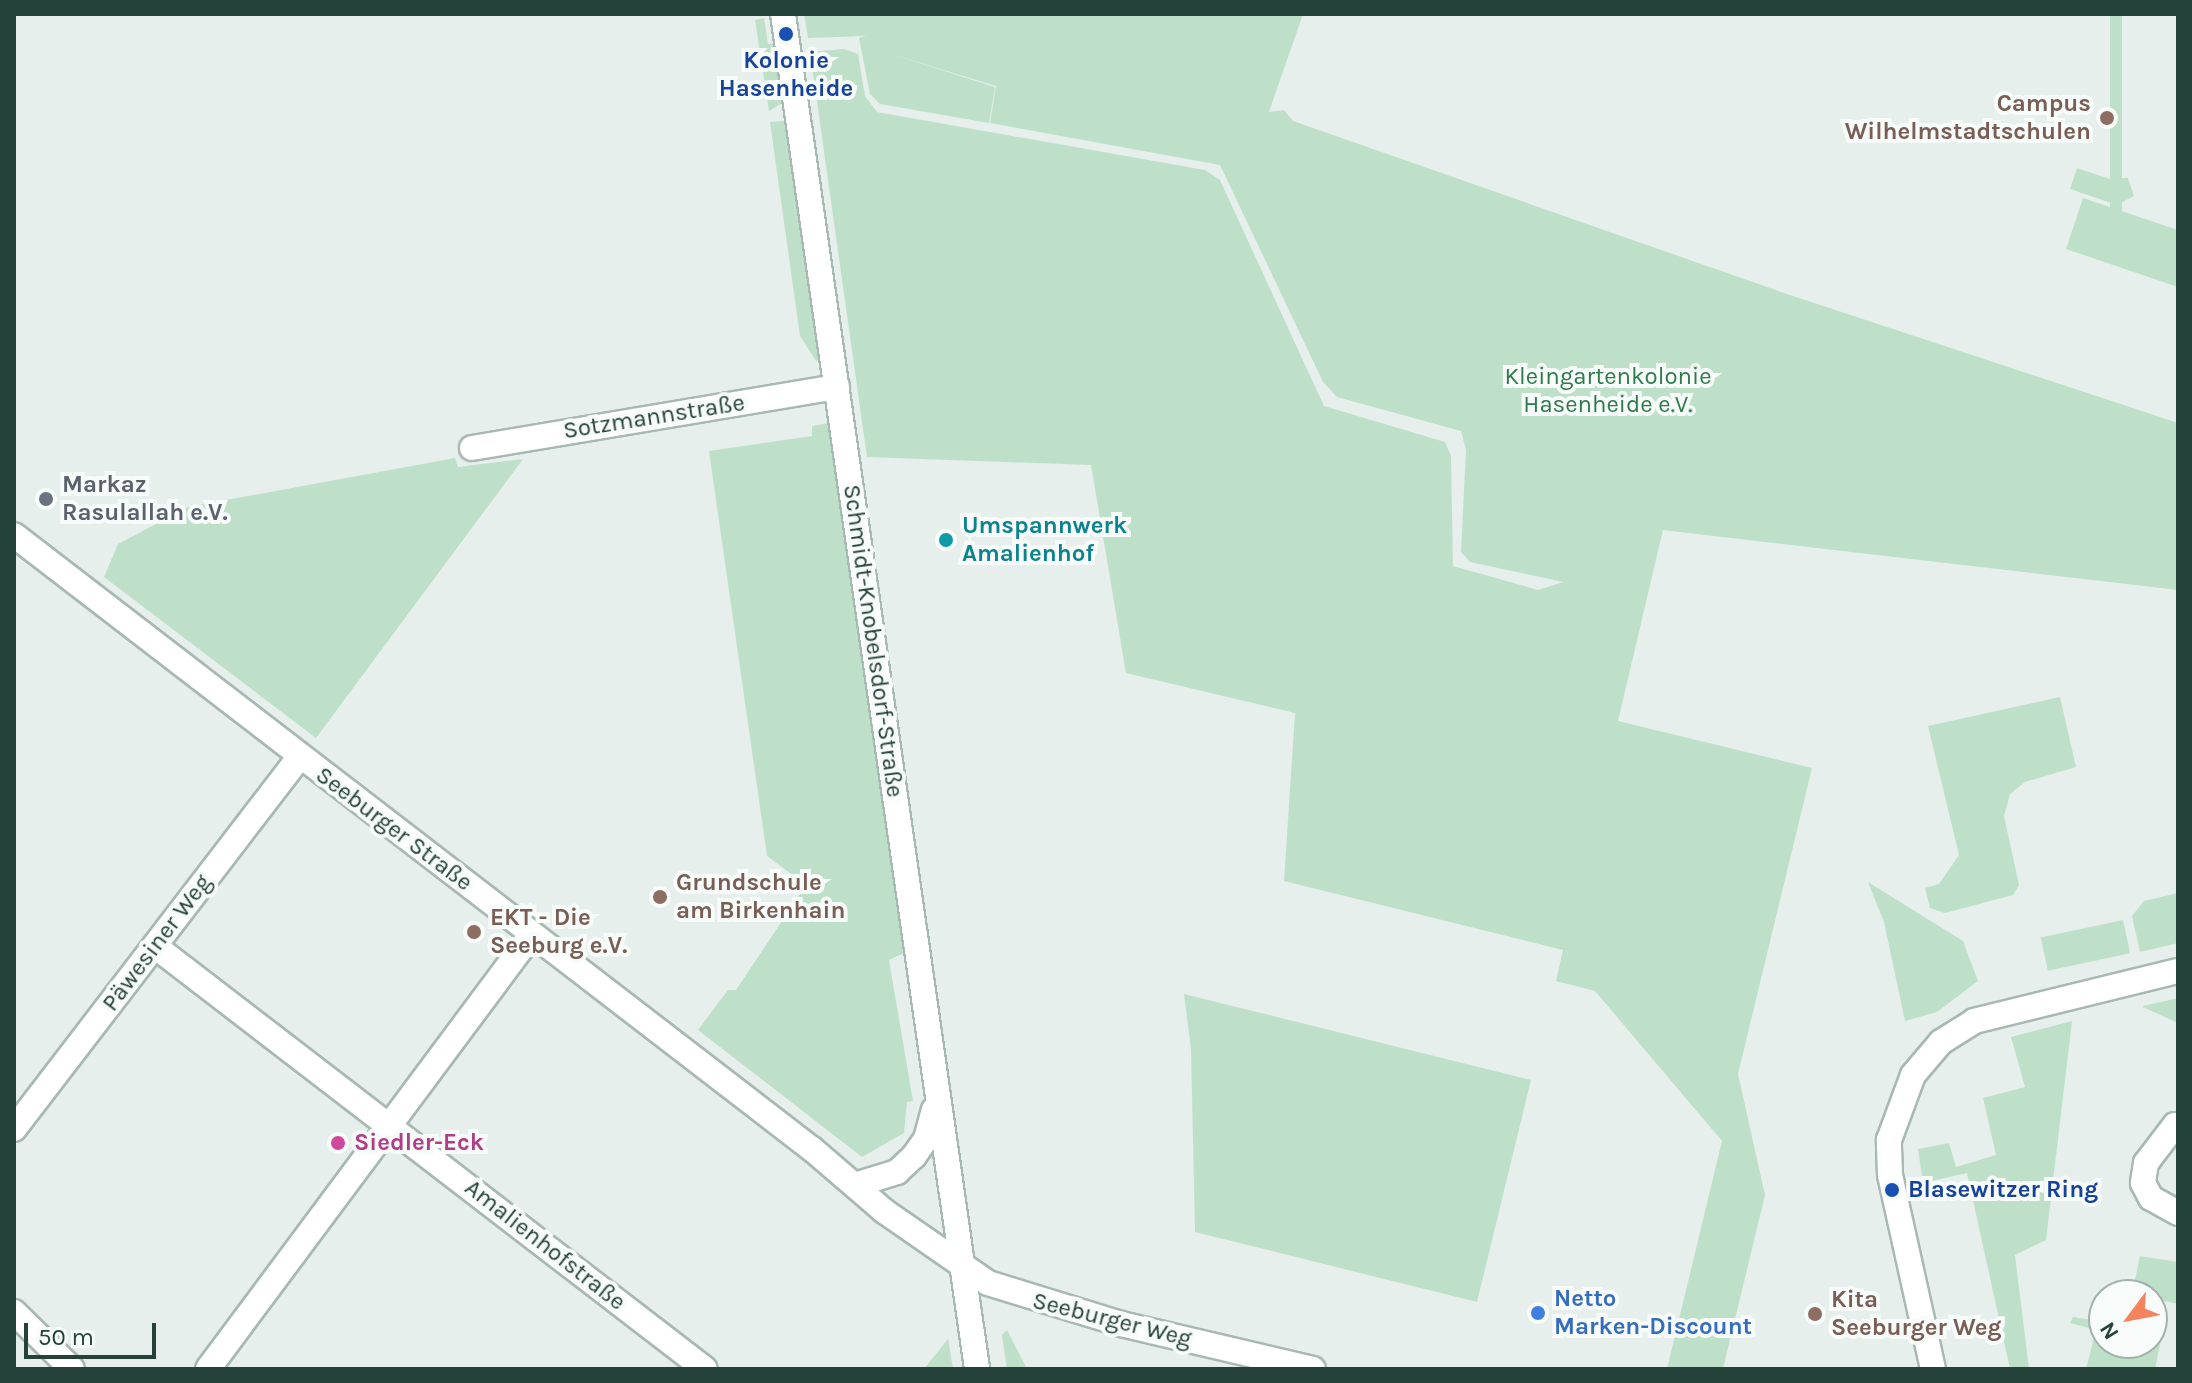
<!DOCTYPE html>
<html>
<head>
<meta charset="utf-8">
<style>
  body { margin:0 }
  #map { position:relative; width:2192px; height:1383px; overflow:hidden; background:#e6efeb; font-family:Karla,sans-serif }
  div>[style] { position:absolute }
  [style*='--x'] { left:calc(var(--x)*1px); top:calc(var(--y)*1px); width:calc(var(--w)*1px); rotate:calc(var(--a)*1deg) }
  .green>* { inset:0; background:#bfe0c8; transform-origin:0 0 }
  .roads { filter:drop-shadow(2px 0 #a8b8b2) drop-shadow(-2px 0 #a8b8b2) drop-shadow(0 2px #a8b8b2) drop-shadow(0 -2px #a8b8b2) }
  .minor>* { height:24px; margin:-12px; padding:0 12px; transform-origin:12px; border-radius:12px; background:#fff }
  .dots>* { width:22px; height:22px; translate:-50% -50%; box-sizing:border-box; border:4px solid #f7fbf9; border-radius:50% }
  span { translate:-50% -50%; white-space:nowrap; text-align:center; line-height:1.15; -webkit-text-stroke:8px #f7fbf9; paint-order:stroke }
  .transit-label { font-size:24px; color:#164399; font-weight:700 }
  .left { translate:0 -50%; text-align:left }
  .education-label { font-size:24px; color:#785e54; font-weight:700 }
  .right { translate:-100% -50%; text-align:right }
  .park-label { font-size:24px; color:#2d7a4b }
  .street-label { font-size:24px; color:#24423a }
  .worship-label { font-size:24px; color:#5b616d; font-weight:700 }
  .culture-label { font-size:24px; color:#0d838f; font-weight:700 }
  .hotel-label { font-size:24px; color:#b23c85; font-weight:700 }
  .shop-label { font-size:24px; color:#366cbe; font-weight:700 }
  .frame { position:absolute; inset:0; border:16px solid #24423a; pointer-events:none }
  .north { position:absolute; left:2088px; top:1279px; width:80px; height:80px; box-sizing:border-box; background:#f7fbf9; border:2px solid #a3b1ad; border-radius:50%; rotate:238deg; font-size:22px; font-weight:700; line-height:32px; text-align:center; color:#24423a }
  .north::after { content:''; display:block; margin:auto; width:28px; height:36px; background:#f4845f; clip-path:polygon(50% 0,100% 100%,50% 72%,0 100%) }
  .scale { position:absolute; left:24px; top:1323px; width:132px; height:36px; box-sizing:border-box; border:4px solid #24423a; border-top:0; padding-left:10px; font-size:24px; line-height:28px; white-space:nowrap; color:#24423a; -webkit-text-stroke:6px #f7fbf9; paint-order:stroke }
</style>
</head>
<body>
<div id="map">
  <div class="green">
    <i style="clip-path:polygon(804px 14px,1303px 14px,1269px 112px,1284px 110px,1293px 121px,1784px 293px,2178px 423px,2178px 590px,1663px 530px,1618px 721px,1812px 768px,1738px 1074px,1765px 1195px,1723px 1369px,1667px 1369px,1722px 1141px,1595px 991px,1556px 981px,1563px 950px,1284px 881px,1295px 713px,1126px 673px,1091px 465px,867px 457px,810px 52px,844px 49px,858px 54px,865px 96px,877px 112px,1205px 170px,1220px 180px,1324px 406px,1445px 442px,1451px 456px,1453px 566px,1538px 590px,1563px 582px,1470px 562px,1461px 552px,1466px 450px,1461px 431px,1337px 397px,1323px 382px,1220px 165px,990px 123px,996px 86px,891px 54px,995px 87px,989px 123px,880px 104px,870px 94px,859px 38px,866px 36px,808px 38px)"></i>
    <i style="left:2110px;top:14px;width:12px;height:235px"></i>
    <i style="clip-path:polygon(764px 18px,768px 44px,776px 43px,784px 102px,769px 111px,755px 20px)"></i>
    <i style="clip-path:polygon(784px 121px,821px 360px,816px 361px,800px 336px,770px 122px)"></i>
    <i style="clip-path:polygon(2077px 168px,2110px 179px,2128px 178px,2134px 196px,2117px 205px,2070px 189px)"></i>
    <i style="clip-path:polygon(2083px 198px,2178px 230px,2178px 287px,2066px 249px)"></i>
    <i style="clip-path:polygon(830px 423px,906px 952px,889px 960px,913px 1101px,907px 1102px,904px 1133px,862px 1157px,698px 1030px,728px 990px,736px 990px,806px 885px,767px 856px,709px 451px,812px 436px,812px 426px)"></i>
    <i style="clip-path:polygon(455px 458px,458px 467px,523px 459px,316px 738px,104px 577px,118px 544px,188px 507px)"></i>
    <i style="clip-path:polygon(2060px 697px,2076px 767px,2025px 782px,2010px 794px,2004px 816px,2019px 885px,2013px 895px,1945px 913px,1930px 908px,1925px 888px,1939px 884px,1959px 855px,1928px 726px)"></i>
    <i style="clip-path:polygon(1868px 882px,1963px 941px,1978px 981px,1937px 1012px,1905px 1021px,1884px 922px)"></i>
    <i style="clip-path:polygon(2178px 893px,2178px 943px,2140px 952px,2132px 916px,2144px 901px)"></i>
    <i style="left:2123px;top:920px;width:34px;height:84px;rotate:78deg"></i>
    <i style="clip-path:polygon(1184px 994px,1531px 1080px,1477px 1302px,1195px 1232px,1191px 1050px)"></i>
    <i style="clip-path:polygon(2178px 998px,2178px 1023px,2143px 1007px,2143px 1006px)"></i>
    <i style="clip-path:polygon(2072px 1021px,2046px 1240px,2015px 1255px,2029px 1369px,2010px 1369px,1967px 1173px,1923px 1183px,1918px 1149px,1949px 1143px,1956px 1167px,1996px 1155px,1983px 1098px,2025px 1087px,2011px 1037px)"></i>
    <i style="clip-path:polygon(2140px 1256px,2178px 1262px,2178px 1304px,2132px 1294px)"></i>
    <i style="clip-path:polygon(2073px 1317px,2104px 1322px,2104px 1343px,2152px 1343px,2152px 1331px,2162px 1336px,2155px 1369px,2086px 1369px,2096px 1330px,2070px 1323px)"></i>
    <i style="clip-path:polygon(1007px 1330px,1027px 1369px,1007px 1369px,1002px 1335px)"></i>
    <i style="clip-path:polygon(948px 1339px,953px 1369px,924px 1369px)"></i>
  </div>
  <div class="roads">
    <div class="minor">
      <i style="--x:783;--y:14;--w:1369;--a:81.85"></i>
      <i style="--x:472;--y:448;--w:370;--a:-9.5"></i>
      <i style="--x:14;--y:535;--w:1007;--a:37.58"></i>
      <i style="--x:812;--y:1149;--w:95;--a:40.7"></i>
      <i style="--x:884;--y:1211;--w:126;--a:34.7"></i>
      <i style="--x:988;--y:1283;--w:139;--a:17.1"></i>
      <i style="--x:1121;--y:1324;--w:197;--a:13.2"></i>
      <i style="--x:156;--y:947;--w:692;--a:37.55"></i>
      <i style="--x:2175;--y:1125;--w:48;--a:127.3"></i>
      <i style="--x:2146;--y:1163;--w:20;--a:99"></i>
      <i style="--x:2143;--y:1183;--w:17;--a:62"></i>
      <i style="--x:2151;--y:1198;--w:31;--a:29"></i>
      <i style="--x:14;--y:1129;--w:469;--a:-52.5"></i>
      <i style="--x:855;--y:1185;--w:44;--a:-17.2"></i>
      <i style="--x:897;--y:1172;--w:23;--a:-43"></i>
      <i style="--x:914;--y:1156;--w:21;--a:-55"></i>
      <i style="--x:926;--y:1139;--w:30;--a:-75"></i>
      <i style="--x:14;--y:1312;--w:81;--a:44.5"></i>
      <i style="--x:208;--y:1369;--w:542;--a:-53.32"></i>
      <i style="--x:1933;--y:1369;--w:199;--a:-102.5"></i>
      <i style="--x:1890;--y:1175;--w:35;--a:-92"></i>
      <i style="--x:1889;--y:1140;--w:69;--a:-69.7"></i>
      <i style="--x:1913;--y:1075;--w:43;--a:-49.7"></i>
      <i style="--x:1941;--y:1042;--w:39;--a:-32"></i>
      <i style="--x:1974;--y:1021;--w:210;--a:-13.8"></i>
    </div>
  </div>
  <div class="dots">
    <i style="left:786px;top:34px;background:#1a4fb4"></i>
    <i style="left:2107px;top:118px;background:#8d6e63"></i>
    <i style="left:46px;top:499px;background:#6b7280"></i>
    <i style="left:946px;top:540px;background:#0f9aa8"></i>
    <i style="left:660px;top:897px;background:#8d6e63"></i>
    <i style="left:474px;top:932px;background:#8d6e63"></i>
    <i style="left:338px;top:1143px;background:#d1479c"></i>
    <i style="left:1892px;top:1190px;background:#1a4fb4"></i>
    <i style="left:1538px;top:1313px;background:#3f7fe0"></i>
    <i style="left:1815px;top:1314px;background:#8d6e63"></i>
  </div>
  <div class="transit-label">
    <span style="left:786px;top:75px">Kolonie<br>Hasenheide</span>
    <span class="left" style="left:1908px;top:1190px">Blasewitzer Ring</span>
  </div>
  <div class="education-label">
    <span class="right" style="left:2091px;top:118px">Campus<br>Wilhelmstadtschulen</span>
    <span class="left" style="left:676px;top:897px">Grundschule<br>am Birkenhain</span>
    <span class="left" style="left:490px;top:932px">EKT - Die<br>Seeburg e.V.</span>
    <span class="left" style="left:1831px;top:1314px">Kita<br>Seeburger Weg</span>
  </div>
  <div class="park-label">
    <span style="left:1608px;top:391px">Kleingartenkolonie<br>Hasenheide e.V.</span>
  </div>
  <div class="street-label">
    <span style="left:654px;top:417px;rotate:-9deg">Sotzmannstraße</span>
    <span style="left:873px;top:641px;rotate:82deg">Schmidt-Knobelsdorf-Straße</span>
    <span style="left:394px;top:829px;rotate:37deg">Seeburger Straße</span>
    <span style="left:157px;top:943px;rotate:-53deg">Päwesiner Weg</span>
    <span style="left:545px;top:1245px;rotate:38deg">Amalienhofstraße</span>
    <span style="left:1112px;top:1320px;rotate:14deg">Seeburger Weg</span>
  </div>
  <div class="worship-label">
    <span class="left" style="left:62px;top:499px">Markaz<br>Rasulallah e.V.</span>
  </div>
  <div class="culture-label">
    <span class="left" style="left:962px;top:540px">Umspannwerk<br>Amalienhof</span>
  </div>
  <div class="hotel-label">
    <span class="left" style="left:354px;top:1143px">Siedler-Eck</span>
  </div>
  <div class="shop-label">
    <span class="left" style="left:1554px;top:1313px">Netto<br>Marken-Discount</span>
  </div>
  <div class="frame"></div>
  <div class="north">N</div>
  <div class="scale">50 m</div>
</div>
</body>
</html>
